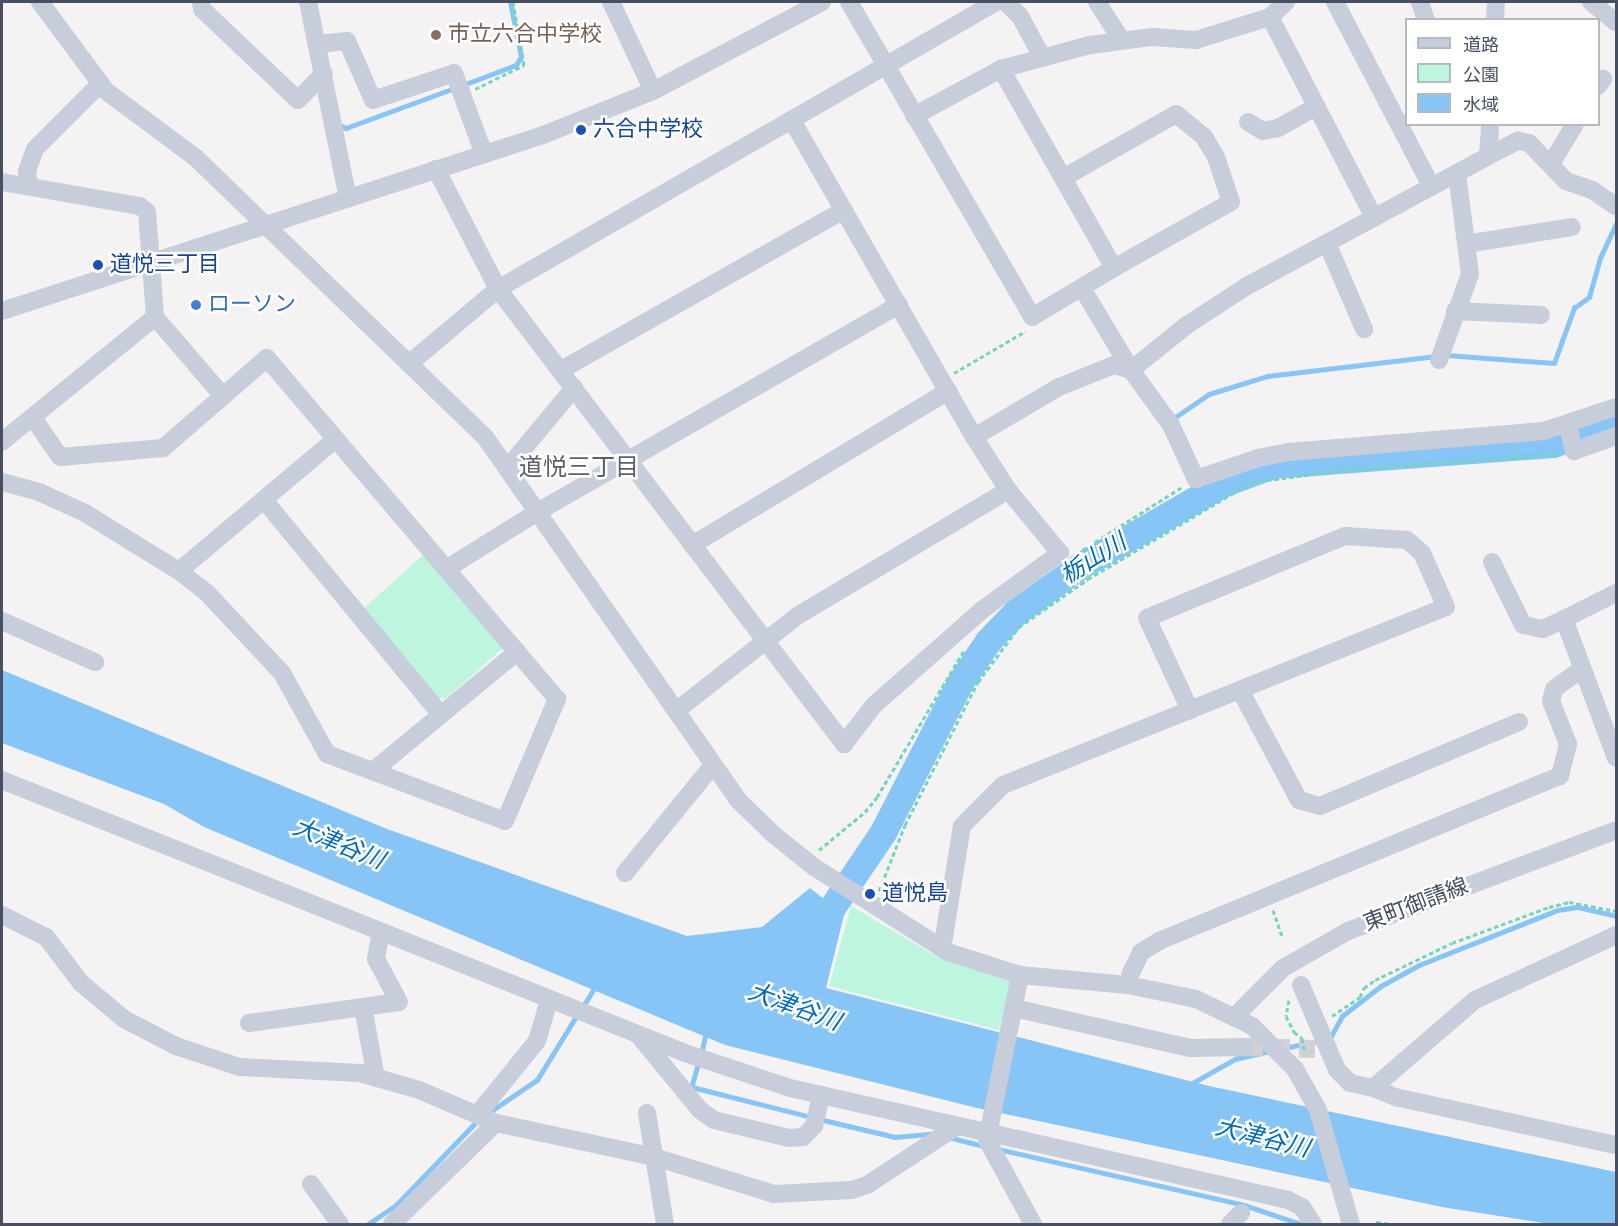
<!DOCTYPE html>
<html>
<head>
<meta charset="utf-8">
<style>
  body { margin:0 }
  #map { position:relative; width:1618px; height:1226px; overflow:hidden; background:#f4f2f2; font-family:"Alegreya Sans","Noto Sans JP",sans-serif }
  div>[style] { position:absolute }
  [style*='--x'] { left:calc(var(--x)*1px); top:calc(var(--y)*1px); width:calc(var(--w)*1px); rotate:calc(var(--a)*1deg) }
  .green>* { inset:0; background:#bdf5df }
  .water>* { inset:0; background:#86c5f6 }
  .stream>* { height:4.5px; margin:-2.25px; padding:0 2.25px; transform-origin:2.25px; border-radius:2.25px; background:#86c5f6 }
  .river>* { height:27px; margin:-13.5px; padding:0 13.5px; transform-origin:13.5px; border-radius:13.5px; background:#86c5f6 }
  .minor-tunnel>* { height:18px; margin-top:-9px; transform-origin:0; background:repeating-linear-gradient(90deg,#d1d1d5 0 18px,transparent 0 27px) }
  .path>* { height:3px; margin-top:-1.5px; transform-origin:0; background:repeating-linear-gradient(90deg,#71d7bc 0 4.5px,transparent 0 7.5px) }
  .minor>* { height:18px; margin:-9px; padding:0 9px; transform-origin:9px; border-radius:9px; background:#c7cddb }
  .dots>* { width:16px; height:16px; translate:-50% -50%; box-sizing:border-box; border:3px solid #fff; border-radius:50% }
  span { translate:-50% -50%; white-space:nowrap; text-align:center; line-height:1.15; -webkit-text-stroke:5px #fff; paint-order:stroke }
  .education-label { font-size:22px; color:#785e54 }
  .left { translate:0 -50%; text-align:left }
  .transit-label { font-size:22px; color:#164399 }
  .shop-label { font-size:22px; color:#366cbe }
  .street-label { font-size:22px; color:#474f62 }
  .neighbourhood-label { font-size:24px; color:#5d6068 }
  .water-label { font-size:24px; color:#006abc; font-style:italic }
  .frame { position:absolute; inset:0; border:3px solid #474f62; pointer-events:none }
  .legend { position:absolute; left:1405px; top:18px; width:195px; height:108px; box-sizing:border-box; background:#fff; border:2px solid #b5b9c0; margin:0; padding:8px 10px; list-style:none; font-size:18px; color:#474f62 }
  .legend li { display:flex; align-items:center; gap:12px; height:30px }
  .legend b { width:30px; border:2px solid #b5b9c0 }
</style>
</head>
<body>
<div id="map">
  <div class="green">
    <i style="clip-path:polygon(423px 555px,503px 648px,445px 699px,437px 698px,364px 608px)"></i>
    <i style="clip-path:polygon(851px 906px,934px 955px,1011px 982px,999px 1030px,829px 986px)"></i>
  </div>
  <div class="water">
    <i style="clip-path:polygon(2px 670px,387px 829px,687px 936px,762px 927px,810px 888px,844px 915px,826px 988px,1209px 1086px,1616px 1172px,1616px 1224px,1550px 1224px,1442px 1207px,977px 1108px,725px 1045px,204px 827px,164px 804px,2px 743px)"></i>
  </div>
  <div class="stream">
    <i style="--x:463;--y:85;--w:57;--a:-20.7"></i>
    <i style="--x:516;--y:65;--w:9;--a:-58"></i>
    <i style="--x:521;--y:57;--w:56;--a:-101.3"></i>
    <i style="--x:340;--y:125;--w:7;--a:27"></i>
    <i style="--x:346;--y:128;--w:116;--a:-20.2"></i>
    <i style="--x:1447;--y:355;--w:107;--a:4.3"></i>
    <i style="--x:1554;--y:363;--w:59;--a:-70"></i>
    <i style="--x:1574;--y:308;--w:19;--a:-36"></i>
    <i style="--x:1589;--y:297;--w:41;--a:-74.2"></i>
    <i style="--x:1600;--y:258;--w:38;--a:-65"></i>
    <i style="--x:1174;--y:418;--w:42;--a:-34.4"></i>
    <i style="--x:1209;--y:394;--w:62;--a:-17"></i>
    <i style="--x:1268;--y:376;--w:169;--a:-6.8"></i>
    <i style="--x:582;--y:1008;--w:25;--a:-58"></i>
    <i style="--x:1330;--y:1038;--w:25;--a:-61"></i>
    <i style="--x:1342;--y:1016;--w:49;--a:-37.6"></i>
    <i style="--x:1381;--y:986;--w:43;--a:-28.9"></i>
    <i style="--x:1419;--y:965;--w:149;--a:-21.6"></i>
    <i style="--x:1558;--y:910;--w:20;--a:-9"></i>
    <i style="--x:1578;--y:907;--w:39;--a:13"></i>
    <i style="--x:1280;--y:1049;--w:40;--a:-12"></i>
    <i style="--x:701;--y:1054;--w:22;--a:-77"></i>
    <i style="--x:699;--y:1062;--w:26;--a:106"></i>
    <i style="--x:692;--y:1087;--w:123;--a:14.1"></i>
    <i style="--x:1189;--y:1085;--w:53;--a:-29.5"></i>
    <i style="--x:1235;--y:1059;--w:35;--a:-13"></i>
    <i style="--x:488;--y:1113;--w:59;--a:-34"></i>
    <i style="--x:537;--y:1080;--w:76;--a:-58.4"></i>
    <i style="--x:819;--y:1119;--w:78;--a:13.3"></i>
    <i style="--x:895;--y:1137;--w:36;--a:-5"></i>
    <i style="--x:948;--y:1137;--w:37;--a:14"></i>
    <i style="--x:998;--y:1149;--w:252;--a:12.8"></i>
    <i style="--x:1244;--y:1205;--w:60;--a:18.4"></i>
    <i style="--x:368;--y:1224;--w:32;--a:-34"></i>
    <i style="--x:395;--y:1206;--w:120;--a:-46"></i>
  </div>
  <div class="river">
    <i style="--x:812;--y:937;--w:127;--a:-55.9"></i>
    <i style="--x:883;--y:832;--w:166;--a:-62.8"></i>
    <i style="--x:959;--y:684;--w:52;--a:-56"></i>
    <i style="--x:988;--y:641;--w:40;--a:-46"></i>
    <i style="--x:1016;--y:612;--w:79;--a:-35.7"></i>
    <i style="--x:1080;--y:566;--w:166;--a:-30"></i>
    <i style="--x:1224;--y:483;--w:52;--a:-20.2"></i>
    <i style="--x:1273;--y:465;--w:281;--a:-4.3"></i>
    <i style="--x:1553;--y:444;--w:67;--a:-19.2"></i>
  </div>
  <div class="minor-tunnel">
    <i style="--x:1245;--y:1047;--w:70;--a:1.6"></i>
  </div>
  <div class="path">
    <i style="--x:475;--y:89;--w:55;--a:-26.1"></i>
    <i style="--x:524;--y:65;--w:64;--a:-99.9"></i>
    <i style="--x:954;--y:373;--w:83;--a:-30.3"></i>
    <i style="--x:1076;--y:554;--w:125;--a:-32.3"></i>
    <i style="--x:819;--y:850;--w:60;--a:-39.6"></i>
    <i style="--x:865;--y:812;--w:19;--a:-51"></i>
    <i style="--x:877;--y:797;--w:172;--a:-59.3"></i>
    <i style="--x:879;--y:891;--w:71;--a:-68.5"></i>
    <i style="--x:905;--y:825;--w:161;--a:-63"></i>
    <i style="--x:978;--y:682;--w:69;--a:-53.3"></i>
    <i style="--x:1019;--y:627;--w:84;--a:-34.8"></i>
    <i style="--x:1088;--y:579;--w:191;--a:-30.6"></i>
    <i style="--x:1252;--y:482;--w:93;--a:-7.4"></i>
    <i style="--x:1344;--y:470;--w:217;--a:-4.5"></i>
    <i style="--x:1273;--y:910;--w:28;--a:71"></i>
    <i style="--x:1289;--y:1000;--w:16;--a:101"></i>
    <i style="--x:1286;--y:1016;--w:18;--a:63"></i>
    <i style="--x:1294;--y:1032;--w:10;--a:37"></i>
    <i style="--x:1302;--y:1038;--w:15;--a:79"></i>
    <i style="--x:1332;--y:1016;--w:34;--a:-34"></i>
    <i style="--x:1360;--y:997;--w:10;--a:-66"></i>
    <i style="--x:1364;--y:988;--w:14;--a:-36"></i>
    <i style="--x:1375;--y:980;--w:85;--a:-25.7"></i>
    <i style="--x:1452;--y:943;--w:103;--a:-20.4"></i>
    <i style="--x:1549;--y:907;--w:21;--a:-14"></i>
    <i style="--x:1569;--y:902;--w:48;--a:10.8"></i>
    <i style="--x:1376;--y:1222;--w:14;--a:8"></i>
  </div>
  <div class="minor">
    <i style="--x:40;--y:2;--w:111;--a:53.4"></i>
    <i style="--x:106;--y:91;--w:111;--a:36.6"></i>
    <i style="--x:195;--y:157;--w:403;--a:44"></i>
    <i style="--x:485;--y:437;--w:442;--a:55.1"></i>
    <i style="--x:738;--y:800;--w:49;--a:44.2"></i>
    <i style="--x:773;--y:834;--w:53;--a:38.8"></i>
    <i style="--x:814;--y:867;--w:159;--a:32.4"></i>
    <i style="--x:948;--y:952;--w:76;--a:17.7"></i>
    <i style="--x:1020;--y:975;--w:108;--a:5.3"></i>
    <i style="--x:1128;--y:985;--w:69;--a:11.6"></i>
    <i style="--x:1196;--y:999;--w:62;--a:25.7"></i>
    <i style="--x:1252;--y:1026;--w:61;--a:45"></i>
    <i style="--x:1295;--y:1069;--w:47;--a:60.7"></i>
    <i style="--x:1318;--y:1110;--w:119;--a:73.9"></i>
    <i style="--x:201;--y:2;--w:7;--a:82"></i>
    <i style="--x:202;--y:9;--w:132;--a:43.5"></i>
    <i style="--x:298;--y:100;--w:37;--a:-46"></i>
    <i style="--x:308;--y:2;--w:200;--a:78.5"></i>
    <i style="--x:611;--y:2;--w:98;--a:64.7"></i>
    <i style="--x:849;--y:2;--w:364;--a:59.8"></i>
    <i style="--x:1032;--y:317;--w:96;--a:-30.9"></i>
    <i style="--x:1114;--y:268;--w:229;--a:-119.6"></i>
    <i style="--x:1005;--y:2;--w:21;--a:43"></i>
    <i style="--x:1020;--y:16;--w:47;--a:61.8"></i>
    <i style="--x:1097;--y:2;--w:46;--a:57.3"></i>
    <i style="--x:1335;--y:2;--w:208;--a:62.4"></i>
    <i style="--x:1420;--y:2;--w:19;--a:72"></i>
    <i style="--x:1591;--y:2;--w:32;--a:39"></i>
    <i style="--x:1270;--y:17;--w:226;--a:62.6"></i>
    <i style="--x:1495;--y:20;--w:18;--a:-87"></i>
    <i style="--x:318;--y:44;--w:29;--a:-6"></i>
    <i style="--x:347;--y:41;--w:64;--a:66.2"></i>
    <i style="--x:373;--y:100;--w:85;--a:-18.4"></i>
    <i style="--x:454;--y:73;--w:86;--a:69.7"></i>
    <i style="--x:1598;--y:86;--w:9;--a:-54"></i>
    <i style="--x:914;--y:116;--w:99;--a:-28.4"></i>
    <i style="--x:1001;--y:69;--w:92;--a:-15.1"></i>
    <i style="--x:1090;--y:45;--w:63;--a:-7.4"></i>
    <i style="--x:1152;--y:37;--w:44;--a:3.9"></i>
    <i style="--x:1196;--y:40;--w:77;--a:-17.3"></i>
    <i style="--x:1270;--y:17;--w:22;--a:-43"></i>
    <i style="--x:1248;--y:122;--w:17;--a:31"></i>
    <i style="--x:1263;--y:131;--w:15;--a:-11"></i>
    <i style="--x:1278;--y:128;--w:43;--a:-28.9"></i>
    <i style="--x:1488;--y:156;--w:34;--a:-27"></i>
    <i style="--x:1518;--y:141;--w:11;--a:10"></i>
    <i style="--x:1529;--y:143;--w:53;--a:45.8"></i>
    <i style="--x:1566;--y:181;--w:28;--a:19"></i>
    <i style="--x:1592;--y:190;--w:29;--a:34"></i>
    <i style="--x:1551;--y:164;--w:47;--a:-59"></i>
    <i style="--x:436;--y:169;--w:135;--a:62.7"></i>
    <i style="--x:498;--y:289;--w:572;--a:52.75"></i>
    <i style="--x:844;--y:744;--w:49;--a:-52.4"></i>
    <i style="--x:874;--y:705;--w:43;--a:-41.2"></i>
    <i style="--x:906;--y:677;--w:101;--a:-41.4"></i>
    <i style="--x:982;--y:610;--w:97;--a:-36.2"></i>
    <i style="--x:1060;--y:553;--w:82;--a:-129.5"></i>
    <i style="--x:1008;--y:490;--w:63;--a:-122.7"></i>
    <i style="--x:974;--y:437;--w:366;--a:-119.9"></i>
    <i style="--x:1063;--y:178;--w:130;--a:-29.5"></i>
    <i style="--x:1176;--y:114;--w:36;--a:39"></i>
    <i style="--x:1204;--y:137;--w:23;--a:59"></i>
    <i style="--x:1216;--y:157;--w:47;--a:71.6"></i>
    <i style="--x:1231;--y:202;--w:134;--a:150.6"></i>
    <i style="--x:2;--y:182;--w:140;--a:9.9"></i>
    <i style="--x:140;--y:206;--w:9;--a:41"></i>
    <i style="--x:147;--y:212;--w:105;--a:85.6"></i>
    <i style="--x:155;--y:317;--w:198;--a:140.8"></i>
    <i style="--x:29;--y:186;--w:15;--a:-98"></i>
    <i style="--x:27;--y:171;--w:23;--a:-70"></i>
    <i style="--x:35;--y:149;--w:92;--a:-45"></i>
    <i style="--x:1327;--y:243;--w:94;--a:66.7"></i>
    <i style="--x:1466;--y:244;--w:107;--a:-9.1"></i>
    <i style="--x:1082;--y:288;--w:96;--a:59.1"></i>
    <i style="--x:1131;--y:370;--w:72;--a:-38.8"></i>
    <i style="--x:1187;--y:325;--w:72;--a:-33"></i>
    <i style="--x:1247;--y:286;--w:274;--a:-28.3"></i>
    <i style="--x:1488;--y:156;--w:32;--a:-86"></i>
    <i style="--x:2;--y:311;--w:569;--a:-18.02"></i>
    <i style="--x:543;--y:135;--w:118;--a:-21.8"></i>
    <i style="--x:653;--y:91;--w:191;--a:-27.8"></i>
    <i style="--x:1455;--y:311;--w:86;--a:2.7"></i>
    <i style="--x:155;--y:317;--w:104;--a:49.3"></i>
    <i style="--x:1439;--y:360;--w:91;--a:-70.2"></i>
    <i style="--x:1470;--y:274;--w:101;--a:-97.4"></i>
    <i style="--x:410;--y:363;--w:115;--a:-40.1"></i>
    <i style="--x:498;--y:289;--w:575;--a:-29.96"></i>
    <i style="--x:561;--y:370;--w:325;--a:-29.5"></i>
    <i style="--x:1568;--y:425;--w:27;--a:77"></i>
    <i style="--x:1574;--y:451;--w:45;--a:-19.7"></i>
    <i style="--x:974;--y:437;--w:99;--a:-30.5"></i>
    <i style="--x:1059;--y:387;--w:59;--a:-21.8"></i>
    <i style="--x:1114;--y:365;--w:18;--a:16"></i>
    <i style="--x:1131;--y:370;--w:68;--a:54"></i>
    <i style="--x:1171;--y:425;--w:60;--a:65.2"></i>
    <i style="--x:1196;--y:479;--w:65;--a:-18.7"></i>
    <i style="--x:1258;--y:458;--w:31;--a:-11"></i>
    <i style="--x:1288;--y:452;--w:257;--a:-4.7"></i>
    <i style="--x:1544;--y:431;--w:76;--a:-18.4"></i>
    <i style="--x:509;--y:466;--w:102;--a:-50.2"></i>
    <i style="--x:2;--y:482;--w:38;--a:15"></i>
    <i style="--x:39;--y:492;--w:51;--a:24.5"></i>
    <i style="--x:85;--y:513;--w:110;--a:31.7"></i>
    <i style="--x:179;--y:571;--w:37;--a:38"></i>
    <i style="--x:208;--y:594;--w:108;--a:46.9"></i>
    <i style="--x:282;--y:673;--w:93;--a:60.9"></i>
    <i style="--x:327;--y:754;--w:190;--a:20.6"></i>
    <i style="--x:505;--y:821;--w:133;--a:-66.9"></i>
    <i style="--x:557;--y:699;--w:448;--a:-130.4"></i>
    <i style="--x:267;--y:358;--w:138;--a:139.1"></i>
    <i style="--x:163;--y:448;--w:103;--a:175"></i>
    <i style="--x:60;--y:457;--w:46;--a:-124.4"></i>
    <i style="--x:264;--y:500;--w:278;--a:50.5"></i>
    <i style="--x:692;--y:545;--w:299;--a:-31"></i>
    <i style="--x:1492;--y:562;--w:70;--a:63.8"></i>
    <i style="--x:1523;--y:625;--w:20;--a:11"></i>
    <i style="--x:1543;--y:629;--w:23;--a:-25"></i>
    <i style="--x:446;--y:569;--w:110;--a:-31.9"></i>
    <i style="--x:539;--y:511;--w:415;--a:-29.8"></i>
    <i style="--x:179;--y:571;--w:205;--a:-40.1"></i>
    <i style="--x:1616;--y:593;--w:58;--a:153.4"></i>
    <i style="--x:1564;--y:619;--w:148;--a:69.5"></i>
    <i style="--x:2;--y:621;--w:102;--a:23.8"></i>
    <i style="--x:1240;--y:690;--w:125;--a:61.8"></i>
    <i style="--x:1299;--y:800;--w:22;--a:16"></i>
    <i style="--x:1320;--y:806;--w:216;--a:-22.9"></i>
    <i style="--x:676;--y:711;--w:154;--a:-38.1"></i>
    <i style="--x:797;--y:616;--w:246;--a:-30.8"></i>
    <i style="--x:373;--y:771;--w:187;--a:-39.6"></i>
    <i style="--x:2;--y:780;--w:736;--a:21.79"></i>
    <i style="--x:685;--y:1053;--w:111;--a:18.4"></i>
    <i style="--x:790;--y:1088;--w:510;--a:12.67"></i>
    <i style="--x:1288;--y:1200;--w:16;--a:27"></i>
    <i style="--x:1302;--y:1207;--w:20;--a:57"></i>
    <i style="--x:625;--y:873;--w:139;--a:-50.8"></i>
    <i style="--x:2;--y:915;--w:49;--a:26.6"></i>
    <i style="--x:46;--y:937;--w:58;--a:52.7"></i>
    <i style="--x:81;--y:983;--w:56;--a:39.9"></i>
    <i style="--x:124;--y:1019;--w:59;--a:27.4"></i>
    <i style="--x:176;--y:1046;--w:66;--a:18.4"></i>
    <i style="--x:239;--y:1067;--w:121;--a:2.8"></i>
    <i style="--x:360;--y:1073;--w:61;--a:16.1"></i>
    <i style="--x:419;--y:1090;--w:84;--a:23.2"></i>
    <i style="--x:496;--y:1123;--w:162;--a:12.1"></i>
    <i style="--x:654;--y:1157;--w:126;--a:17.1"></i>
    <i style="--x:774;--y:1194;--w:78;--a:-2.9"></i>
    <i style="--x:852;--y:1190;--w:16;--a:-18"></i>
    <i style="--x:867;--y:1185;--w:108;--a:-33.2"></i>
    <i style="--x:938;--y:946;--w:11;--a:-56"></i>
    <i style="--x:944;--y:937;--w:112;--a:-80.8"></i>
    <i style="--x:962;--y:826;--w:58;--a:-45"></i>
    <i style="--x:1003;--y:785;--w:477;--a:-21.9"></i>
    <i style="--x:1446;--y:607;--w:59;--a:-114"></i>
    <i style="--x:1422;--y:553;--w:20;--a:-139"></i>
    <i style="--x:1407;--y:540;--w:62;--a:-176.3"></i>
    <i style="--x:1345;--y:536;--w:214;--a:157.5"></i>
    <i style="--x:1147;--y:618;--w:102;--a:64.9"></i>
    <i style="--x:1020;--y:975;--w:168;--a:101.3"></i>
    <i style="--x:987;--y:1140;--w:96;--a:61.3"></i>
    <i style="--x:1130;--y:975;--w:25;--a:-64"></i>
    <i style="--x:1141;--y:952;--w:21;--a:-31"></i>
    <i style="--x:1159;--y:941;--w:434;--a:-22.4"></i>
    <i style="--x:1560;--y:776;--w:33;--a:-76"></i>
    <i style="--x:1568;--y:744;--w:46;--a:-111.6"></i>
    <i style="--x:1551;--y:701;--w:12;--a:-76"></i>
    <i style="--x:1554;--y:689;--w:34;--a:-36"></i>
    <i style="--x:1301;--y:985;--w:92;--a:67"></i>
    <i style="--x:1337;--y:1070;--w:18;--a:45"></i>
    <i style="--x:1350;--y:1083;--w:24;--a:12"></i>
    <i style="--x:1373;--y:1088;--w:135;--a:-40.8"></i>
    <i style="--x:1475;--y:1000;--w:155;--a:-24.7"></i>
    <i style="--x:363;--y:1007;--w:72;--a:79.6"></i>
    <i style="--x:1014;--y:1008;--w:180;--a:12.8"></i>
    <i style="--x:1190;--y:1048;--w:55;--a:-1"></i>
    <i style="--x:1236;--y:1015;--w:66;--a:-45"></i>
    <i style="--x:1283;--y:968;--w:75;--a:-29.6"></i>
    <i style="--x:1348;--y:931;--w:286;--a:-20.6"></i>
    <i style="--x:249;--y:1023;--w:151;--a:-8"></i>
    <i style="--x:399;--y:1002;--w:49;--a:-118.1"></i>
    <i style="--x:376;--y:959;--w:27;--a:-80"></i>
    <i style="--x:640;--y:1037;--w:94;--a:50.6"></i>
    <i style="--x:700;--y:1110;--w:17;--a:36"></i>
    <i style="--x:714;--y:1120;--w:77;--a:13.5"></i>
    <i style="--x:789;--y:1138;--w:14;--a:-4"></i>
    <i style="--x:803;--y:1137;--w:16;--a:-45"></i>
    <i style="--x:814;--y:1126;--w:32;--a:-77"></i>
    <i style="--x:1373;--y:1088;--w:24;--a:22"></i>
    <i style="--x:1395;--y:1097;--w:226;--a:12.3"></i>
    <i style="--x:647;--y:1113;--w:112;--a:80.8"></i>
    <i style="--x:477;--y:1115;--w:95;--a:-51"></i>
    <i style="--x:537;--y:1041;--w:43;--a:-73.7"></i>
    <i style="--x:311;--y:1184;--w:49;--a:54.1"></i>
    <i style="--x:392;--y:1224;--w:145;--a:-44.2"></i>
    <i style="--x:1230;--y:1224;--w:16;--a:-45"></i>
  </div>
  <div class="dots">
    <i style="left:436px;top:35px;background:#8d6e63"></i>
    <i style="left:581px;top:130px;background:#1a4fb4"></i>
    <i style="left:98px;top:265px;background:#1a4fb4"></i>
    <i style="left:196px;top:305px;background:#3f7fe0"></i>
    <i style="left:870px;top:894px;background:#1a4fb4"></i>
  </div>
  <div class="education-label">
    <span class="left" style="left:448px;top:35px">市立六合中学校</span>
  </div>
  <div class="transit-label">
    <span class="left" style="left:593px;top:130px">六合中学校</span>
    <span class="left" style="left:110px;top:265px">道悦三丁目</span>
    <span class="left" style="left:882px;top:894px">道悦島</span>
  </div>
  <div class="shop-label">
    <span class="left" style="left:208px;top:305px">ローソン</span>
  </div>
  <div class="street-label">
    <span style="left:1416px;top:905px;rotate:-21deg">東町御請線</span>
  </div>
  <div class="neighbourhood-label">
    <span style="left:579px;top:469px">道悦三丁目</span>
  </div>
  <div class="water-label">
    <span style="left:1094px;top:560px;rotate:-32deg">栃山川</span>
    <span style="left:338px;top:845px;rotate:22deg">大津谷川</span>
    <span style="left:794px;top:1008px;rotate:20deg">大津谷川</span>
    <span style="left:1262px;top:1139px;rotate:14deg">大津谷川</span>
  </div>
  <div class="frame"></div>
  <ul class="legend">
  <li><b style="height:8px;background:#c7cddb"></b>道路</li>
  <li><b style="height:16px;background:#bdf5df"></b>公園</li>
  <li><b style="height:16px;background:#86c5f6"></b>水域</li>
  </ul>
</div>
</body>
</html>
